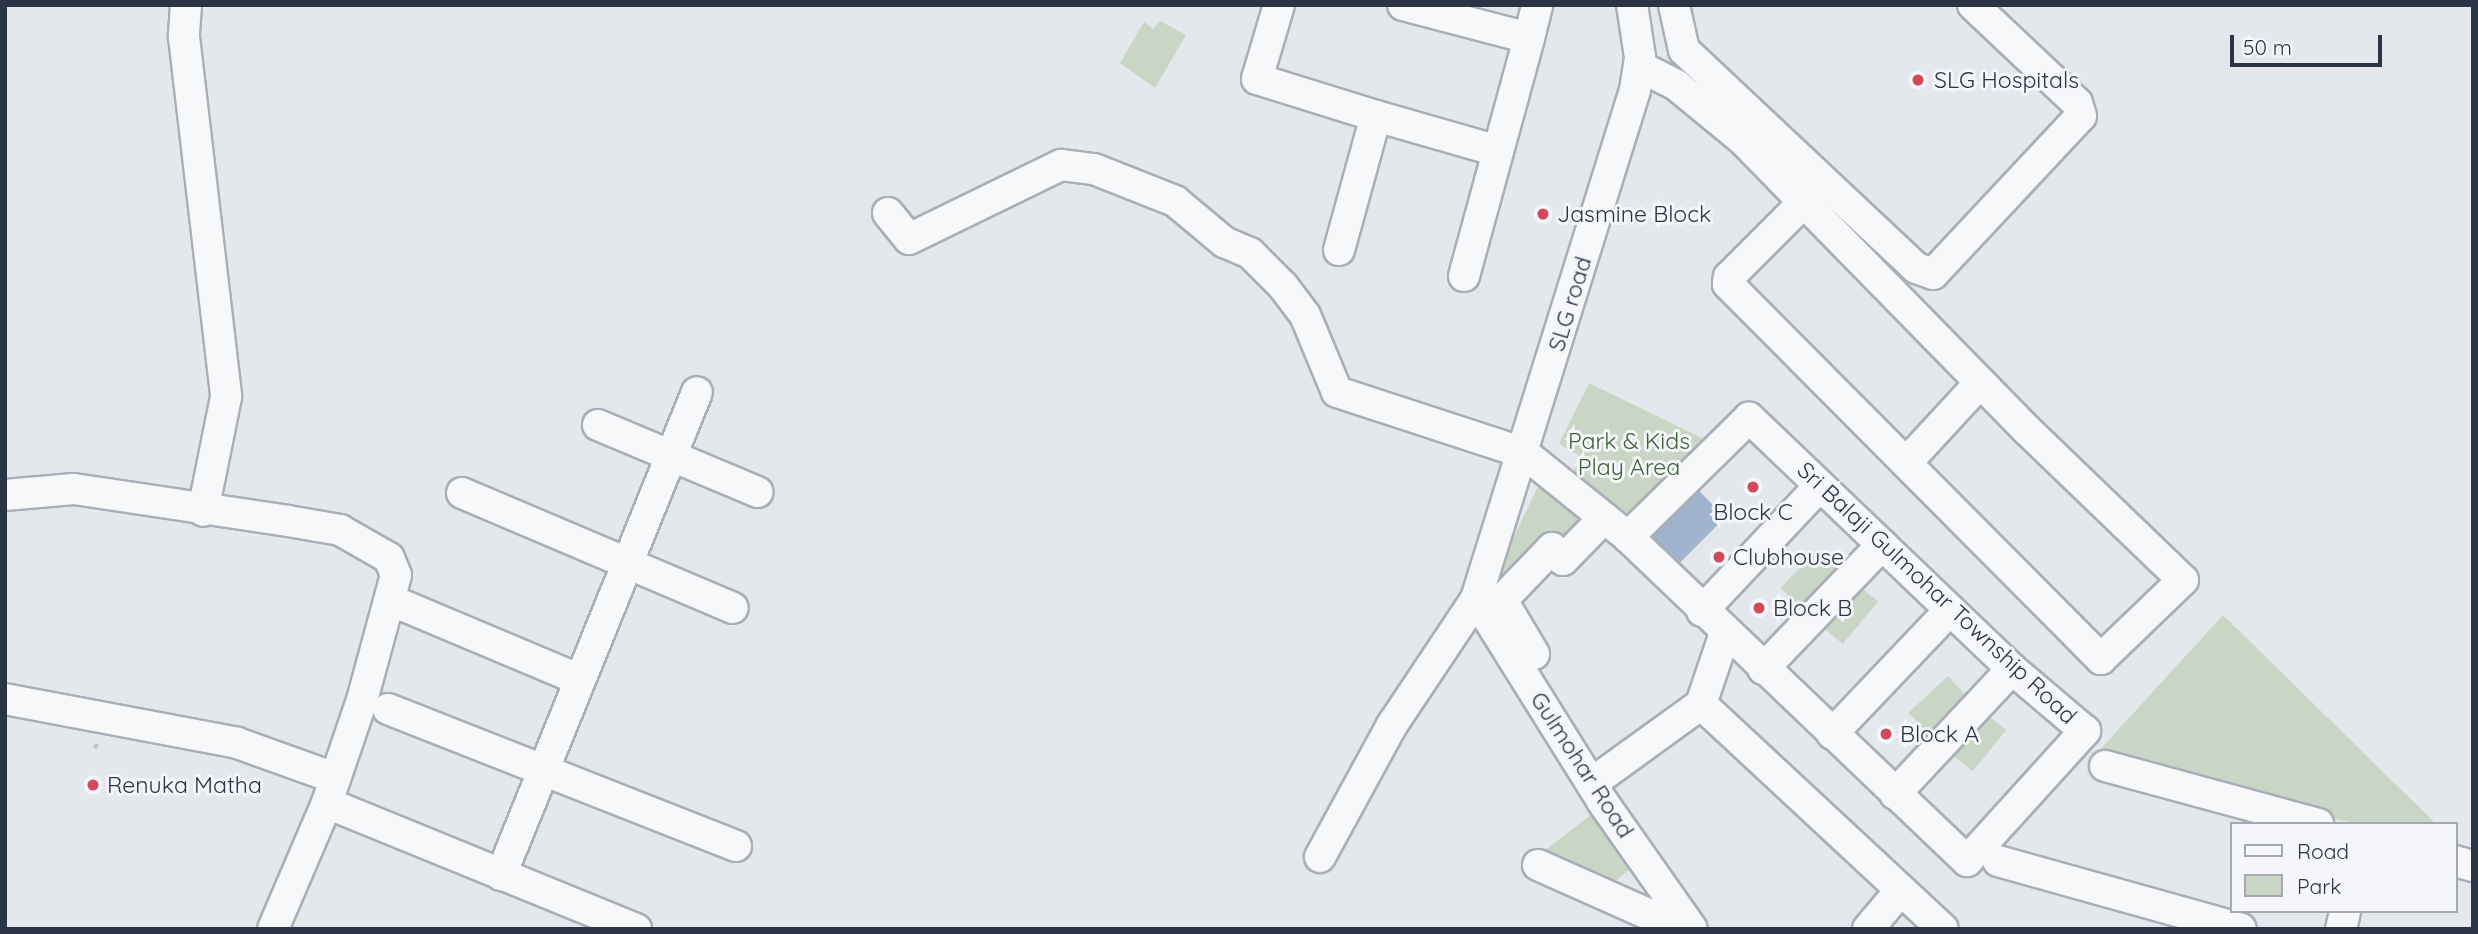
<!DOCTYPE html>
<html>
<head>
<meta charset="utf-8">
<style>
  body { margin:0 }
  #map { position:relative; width:2478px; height:934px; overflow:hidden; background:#e4e7ec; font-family:Quicksand,sans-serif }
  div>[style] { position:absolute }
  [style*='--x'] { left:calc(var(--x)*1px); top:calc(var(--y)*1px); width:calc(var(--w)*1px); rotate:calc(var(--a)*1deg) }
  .green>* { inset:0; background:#c9d6c5; transform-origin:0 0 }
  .water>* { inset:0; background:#9fb4cc; transform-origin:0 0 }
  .path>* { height:3.5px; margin-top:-1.75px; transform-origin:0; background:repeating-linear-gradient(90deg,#c2c5cb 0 5px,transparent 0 10px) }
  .roads { filter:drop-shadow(2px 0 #a9aeb7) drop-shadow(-2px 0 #a9aeb7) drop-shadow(0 2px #a9aeb7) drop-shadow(0 -2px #a9aeb7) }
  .minor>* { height:30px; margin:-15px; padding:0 15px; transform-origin:15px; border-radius:15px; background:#f7f8fa }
  .dots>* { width:19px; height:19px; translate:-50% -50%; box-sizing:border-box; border:4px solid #f4f6f9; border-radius:50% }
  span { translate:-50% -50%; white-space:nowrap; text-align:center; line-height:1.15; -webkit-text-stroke:6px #f4f6f9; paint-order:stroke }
  .poi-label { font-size:23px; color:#2b3445 }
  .left { translate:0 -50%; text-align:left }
  .street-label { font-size:23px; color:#2b3445 }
  .park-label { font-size:23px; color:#3f6138 }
  .frame { position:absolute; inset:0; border:7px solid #2b3445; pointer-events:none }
  .legend { position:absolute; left:2230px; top:822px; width:228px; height:91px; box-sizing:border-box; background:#f4f6f9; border:2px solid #a4a8b1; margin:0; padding:9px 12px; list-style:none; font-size:21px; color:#2b3445 }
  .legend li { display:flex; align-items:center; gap:14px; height:35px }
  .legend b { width:35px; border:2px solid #a4a8b1 }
  .scale { position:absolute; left:2230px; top:35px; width:152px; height:32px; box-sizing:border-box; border:4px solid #2b3445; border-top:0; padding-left:9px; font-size:21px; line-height:24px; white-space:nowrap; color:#2b3445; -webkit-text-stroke:5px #f4f6f9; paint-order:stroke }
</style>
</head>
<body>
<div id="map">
  <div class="green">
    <i style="clip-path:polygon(1160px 21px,1186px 35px,1155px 88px,1120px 63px,1144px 22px,1153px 29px)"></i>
    <i style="clip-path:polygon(1589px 383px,1706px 440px,1631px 523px,1570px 477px,1582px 457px,1559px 444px)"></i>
    <i style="clip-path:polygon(1542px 478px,1596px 523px,1485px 597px)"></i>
    <i style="left:1818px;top:549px;width:39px;height:54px;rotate:44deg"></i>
    <i style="left:1852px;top:580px;width:34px;height:55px;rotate:40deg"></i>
    <i style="clip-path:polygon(2223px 615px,2436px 824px,2356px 824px,2097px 753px)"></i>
    <i style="left:1948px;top:676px;width:38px;height:54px;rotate:47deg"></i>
    <i style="left:1979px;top:708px;width:35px;height:53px;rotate:39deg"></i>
    <i style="clip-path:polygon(1593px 813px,1631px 868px,1611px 885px,1543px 852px)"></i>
  </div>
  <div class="water">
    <i style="left:1692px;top:484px;width:47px;height:71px;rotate:45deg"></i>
  </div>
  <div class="path">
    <i style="--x:95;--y:749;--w:9;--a:-77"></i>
  </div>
  <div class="roads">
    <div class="minor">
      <i style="--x:186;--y:5;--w:32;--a:94"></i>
      <i style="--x:184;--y:37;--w:362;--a:83.3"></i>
      <i style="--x:226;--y:397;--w:116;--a:101.4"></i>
      <i style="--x:1279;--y:5;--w:77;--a:106.6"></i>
      <i style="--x:1257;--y:79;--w:125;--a:17.3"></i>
      <i style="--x:1403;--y:5;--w:130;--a:14.7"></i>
      <i style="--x:1529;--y:38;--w:34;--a:-76"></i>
      <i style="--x:1674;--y:5;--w:46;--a:77.5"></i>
      <i style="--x:1684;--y:50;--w:318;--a:43.2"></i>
      <i style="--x:1916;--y:268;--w:18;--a:19"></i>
      <i style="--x:1933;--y:274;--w:216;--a:-46.9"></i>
      <i style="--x:2081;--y:116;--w:14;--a:-107"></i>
      <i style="--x:2077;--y:103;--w:143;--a:-136.7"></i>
      <i style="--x:1639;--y:66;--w:42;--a:27.2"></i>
      <i style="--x:1676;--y:85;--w:85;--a:39.3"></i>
      <i style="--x:1742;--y:139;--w:407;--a:45.6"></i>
      <i style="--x:2027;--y:430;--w:216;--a:43.9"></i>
      <i style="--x:2183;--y:580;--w:114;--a:136.1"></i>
      <i style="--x:2101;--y:659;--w:529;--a:-134.85"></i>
      <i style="--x:1728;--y:284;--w:7;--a:-82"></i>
      <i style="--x:1729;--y:277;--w:105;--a:-45"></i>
      <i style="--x:888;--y:213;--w:33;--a:51"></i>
      <i style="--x:909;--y:239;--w:169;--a:-26"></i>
      <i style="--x:1061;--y:165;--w:33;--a:7"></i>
      <i style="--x:1094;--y:169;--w:87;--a:21.6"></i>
      <i style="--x:1175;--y:201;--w:64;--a:39.9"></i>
      <i style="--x:1224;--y:242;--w:28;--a:23"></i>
      <i style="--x:1250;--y:253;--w:47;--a:45"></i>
      <i style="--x:1283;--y:286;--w:36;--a:53"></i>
      <i style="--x:1305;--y:315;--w:83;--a:67.4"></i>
      <i style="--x:1337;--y:392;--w:197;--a:18.1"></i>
      <i style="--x:1524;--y:453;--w:134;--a:38.9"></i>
      <i style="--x:1628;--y:537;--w:469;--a:43.7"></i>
      <i style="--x:1967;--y:861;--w:176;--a:-47.8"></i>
      <i style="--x:2085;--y:731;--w:96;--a:-139.7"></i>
      <i style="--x:2012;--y:669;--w:364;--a:-136.3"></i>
      <i style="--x:1749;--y:418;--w:170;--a:135.5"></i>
      <i style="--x:1339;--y:250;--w:139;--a:-74.6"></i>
      <i style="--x:1376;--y:116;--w:127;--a:16"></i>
      <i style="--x:1464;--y:276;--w:247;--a:-74.7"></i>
      <i style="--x:598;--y:425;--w:173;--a:22.8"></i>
      <i style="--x:1907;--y:462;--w:108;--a:-47.3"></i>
      <i style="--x:462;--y:493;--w:294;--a:23"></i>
      <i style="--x:5;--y:495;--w:69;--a:-5"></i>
      <i style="--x:74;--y:489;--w:216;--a:8.5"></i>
      <i style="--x:288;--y:521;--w:53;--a:9.8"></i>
      <i style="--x:340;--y:530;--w:56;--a:29.7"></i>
      <i style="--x:389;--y:558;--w:18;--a:68"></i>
      <i style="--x:396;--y:575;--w:130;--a:105.2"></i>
      <i style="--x:362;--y:700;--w:109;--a:108.8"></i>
      <i style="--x:327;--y:803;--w:137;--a:113.2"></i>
      <i style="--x:1476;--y:599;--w:238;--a:58"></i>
      <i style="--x:1602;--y:801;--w:156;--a:54.9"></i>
      <i style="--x:390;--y:600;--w:206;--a:22.8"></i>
      <i style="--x:1702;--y:611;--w:172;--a:-46.7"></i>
      <i style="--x:1534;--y:654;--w:63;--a:-120.7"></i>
      <i style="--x:1502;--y:600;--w:72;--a:-46.1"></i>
      <i style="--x:1552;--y:548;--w:16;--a:47"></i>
      <i style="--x:1563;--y:560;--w:59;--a:-45.7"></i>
      <i style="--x:1763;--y:669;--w:172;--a:-46.2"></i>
      <i style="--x:5;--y:699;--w:236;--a:10.7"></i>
      <i style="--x:237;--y:743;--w:104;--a:19.7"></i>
      <i style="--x:1701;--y:704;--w:330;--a:42.9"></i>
      <i style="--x:388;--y:709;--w:374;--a:21.5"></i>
      <i style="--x:1832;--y:734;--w:171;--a:-46.4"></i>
      <i style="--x:2105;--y:766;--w:221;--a:15.2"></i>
      <i style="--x:1592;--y:783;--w:135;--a:-35.9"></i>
      <i style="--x:1701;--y:704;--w:75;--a:-71.3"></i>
      <i style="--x:1895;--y:794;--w:171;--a:-46.9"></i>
      <i style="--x:327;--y:803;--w:334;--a:22.2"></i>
      <i style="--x:1320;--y:857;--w:150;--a:-61.4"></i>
      <i style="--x:1392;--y:725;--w:151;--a:-56.3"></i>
      <i style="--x:1476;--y:599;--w:533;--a:-72.65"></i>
      <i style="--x:1635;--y:90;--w:33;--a:-81"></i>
      <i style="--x:1640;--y:57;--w:53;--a:-98.7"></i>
      <i style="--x:1998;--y:861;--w:252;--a:15.6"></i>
      <i style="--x:2455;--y:861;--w:19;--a:16"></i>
      <i style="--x:1538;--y:865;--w:158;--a:24"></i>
      <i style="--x:501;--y:875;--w:521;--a:-67.91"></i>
      <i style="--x:1868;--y:929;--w:50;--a:-49.9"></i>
      <i style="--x:2341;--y:929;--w:18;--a:-77"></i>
    </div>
  </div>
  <div class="dots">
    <i style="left:1918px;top:80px;background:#d1495b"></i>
    <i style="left:1543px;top:214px;background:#d1495b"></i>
    <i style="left:1753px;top:487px;background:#d1495b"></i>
    <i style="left:1719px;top:557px;background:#d1495b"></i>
    <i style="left:1759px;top:608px;background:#d1495b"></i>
    <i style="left:1886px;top:734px;background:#d1495b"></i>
    <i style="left:93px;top:785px;background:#d1495b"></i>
  </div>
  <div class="poi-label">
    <span class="left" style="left:1934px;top:80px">SLG Hospitals</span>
    <span class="left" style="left:1557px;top:214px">Jasmine Block</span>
    <span style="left:1753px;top:512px">Block C</span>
    <span class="left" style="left:1733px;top:557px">Clubhouse</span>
    <span class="left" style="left:1773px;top:608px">Block B</span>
    <span class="left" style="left:1900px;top:734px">Block A</span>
    <span class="left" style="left:107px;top:785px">Renuka Matha</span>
  </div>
  <div class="street-label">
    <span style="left:1570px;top:304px;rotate:-73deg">SLG road</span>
    <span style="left:1937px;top:593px;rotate:43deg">Sri Balaji Gulmohar Township Road</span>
    <span style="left:1582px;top:765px;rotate:57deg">Gulmohar Road</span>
  </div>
  <div class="park-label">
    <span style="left:1629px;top:454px">Park &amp; Kids<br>Play Area</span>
  </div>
  <div class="frame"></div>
  <ul class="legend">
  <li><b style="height:9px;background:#f7f8fa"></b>Road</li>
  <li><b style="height:19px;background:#c9d6c5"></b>Park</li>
  </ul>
  <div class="scale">50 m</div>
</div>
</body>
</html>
